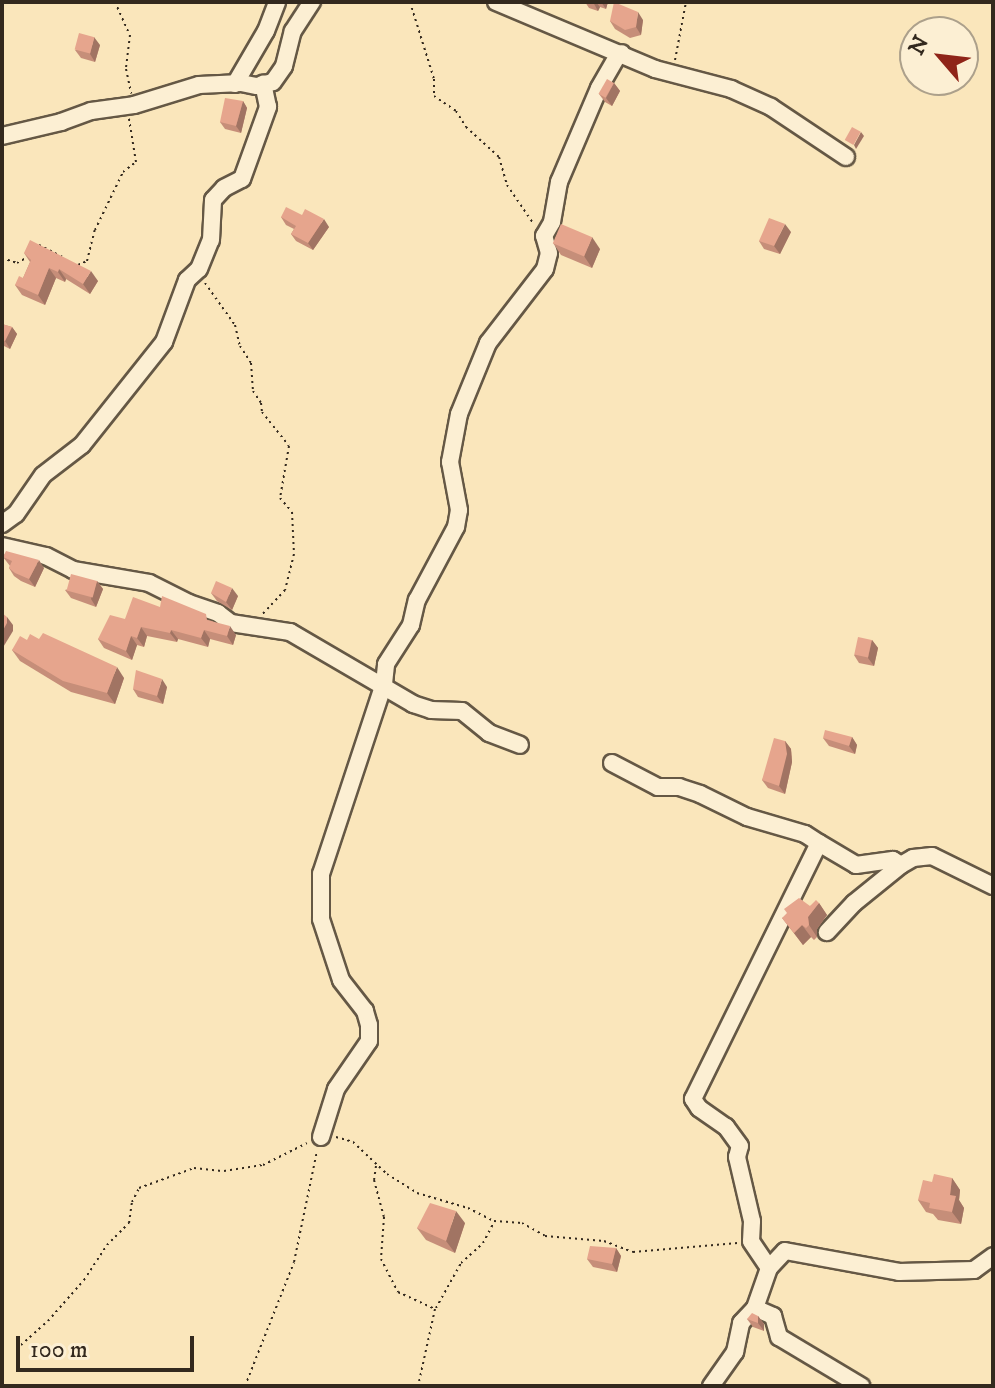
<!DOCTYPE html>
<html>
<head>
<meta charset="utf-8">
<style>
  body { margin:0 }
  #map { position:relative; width:995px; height:1388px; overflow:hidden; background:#fae6bb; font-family:"IM FELL DW Pica",serif }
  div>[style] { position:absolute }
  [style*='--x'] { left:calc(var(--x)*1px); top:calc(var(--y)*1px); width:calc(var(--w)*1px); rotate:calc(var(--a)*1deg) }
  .path>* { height:2px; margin-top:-1px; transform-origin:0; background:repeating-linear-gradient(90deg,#33291e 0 2px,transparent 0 6px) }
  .roads { filter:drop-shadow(2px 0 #655845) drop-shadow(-2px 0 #655845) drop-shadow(0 2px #655845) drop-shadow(0 -2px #655845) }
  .minor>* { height:16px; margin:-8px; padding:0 8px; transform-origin:8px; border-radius:8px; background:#fcefd3 }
  .wall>* { inset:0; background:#c68e79 }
  .shaded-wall>* { inset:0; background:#a17463 }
  .building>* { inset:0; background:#e6a58d; transform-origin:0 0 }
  span { translate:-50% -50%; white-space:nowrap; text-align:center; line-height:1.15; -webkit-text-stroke:6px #fcefd3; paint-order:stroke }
  .frame { position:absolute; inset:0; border:4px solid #33291e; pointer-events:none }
  .north { position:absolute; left:899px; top:16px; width:80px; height:80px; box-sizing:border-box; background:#fcefd3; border:2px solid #aca08b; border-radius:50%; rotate:298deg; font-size:22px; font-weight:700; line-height:32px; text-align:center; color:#33291e }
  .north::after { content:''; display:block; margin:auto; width:28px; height:36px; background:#8f2418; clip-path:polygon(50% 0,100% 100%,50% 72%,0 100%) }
  .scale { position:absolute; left:16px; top:1336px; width:178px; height:36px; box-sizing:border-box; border:4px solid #33291e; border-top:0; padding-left:10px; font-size:24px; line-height:28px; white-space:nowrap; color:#33291e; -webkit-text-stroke:6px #fcefd3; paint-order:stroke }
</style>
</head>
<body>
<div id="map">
  <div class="path">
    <i style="--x:115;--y:2;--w:36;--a:66"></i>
    <i style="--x:130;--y:35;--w:34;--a:97"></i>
    <i style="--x:126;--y:69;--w:25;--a:78"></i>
    <i style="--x:410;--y:2;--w:81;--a:72.7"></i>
    <i style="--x:434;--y:79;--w:17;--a:90"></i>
    <i style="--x:434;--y:96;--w:27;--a:34"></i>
    <i style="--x:456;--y:111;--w:19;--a:58"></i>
    <i style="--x:466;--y:127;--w:45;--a:42.3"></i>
    <i style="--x:499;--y:157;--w:29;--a:74"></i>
    <i style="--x:507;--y:185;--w:46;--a:55.6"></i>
    <i style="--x:675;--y:60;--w:59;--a:-79.3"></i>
    <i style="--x:39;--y:245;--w:29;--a:27"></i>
    <i style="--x:2;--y:258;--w:16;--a:18"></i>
    <i style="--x:17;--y:263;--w:10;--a:-29"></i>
    <i style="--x:78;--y:265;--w:10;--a:-24"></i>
    <i style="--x:87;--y:261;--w:32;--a:-76"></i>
    <i style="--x:95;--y:230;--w:64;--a:-64.2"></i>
    <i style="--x:123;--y:172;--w:16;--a:-38"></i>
    <i style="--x:136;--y:162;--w:44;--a:-99.2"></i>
    <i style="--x:205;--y:283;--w:52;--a:54.5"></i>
    <i style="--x:235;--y:325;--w:22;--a:77"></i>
    <i style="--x:240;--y:346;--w:20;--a:57"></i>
    <i style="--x:251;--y:363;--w:28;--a:86"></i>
    <i style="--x:253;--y:391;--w:14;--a:56"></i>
    <i style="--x:261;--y:403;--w:9;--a:84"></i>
    <i style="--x:262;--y:412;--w:43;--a:51.5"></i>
    <i style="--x:289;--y:446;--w:53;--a:99.8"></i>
    <i style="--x:280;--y:498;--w:18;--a:49"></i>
    <i style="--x:292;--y:512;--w:42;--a:87.3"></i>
    <i style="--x:294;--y:554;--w:37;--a:104"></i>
    <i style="--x:285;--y:590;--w:33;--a:133"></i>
    <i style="--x:336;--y:1137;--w:18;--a:16"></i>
    <i style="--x:353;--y:1142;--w:47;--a:43.3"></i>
    <i style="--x:387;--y:1174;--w:36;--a:32"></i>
    <i style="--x:417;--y:1193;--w:53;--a:16.4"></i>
    <i style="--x:468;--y:1208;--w:29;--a:27"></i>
    <i style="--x:494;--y:1221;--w:28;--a:4"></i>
    <i style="--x:522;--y:1223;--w:26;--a:29"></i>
    <i style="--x:545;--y:1236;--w:59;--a:4.8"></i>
    <i style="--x:604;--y:1241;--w:31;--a:21"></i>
    <i style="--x:633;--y:1252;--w:105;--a:-4.9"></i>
    <i style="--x:376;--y:1166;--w:14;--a:98"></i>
    <i style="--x:374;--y:1180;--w:38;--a:75"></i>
    <i style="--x:384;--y:1217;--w:42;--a:94.1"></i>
    <i style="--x:381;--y:1259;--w:37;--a:63"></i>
    <i style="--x:398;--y:1292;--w:41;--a:24.7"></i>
    <i style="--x:435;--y:1309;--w:79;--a:102.4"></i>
    <i style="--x:436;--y:1308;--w:51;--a:-60.9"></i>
    <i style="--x:461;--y:1263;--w:30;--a:-42"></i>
    <i style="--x:483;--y:1243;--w:24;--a:-62"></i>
    <i style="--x:21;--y:1345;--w:36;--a:-42"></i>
    <i style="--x:48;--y:1321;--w:55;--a:-48.7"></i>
    <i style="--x:84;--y:1280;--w:42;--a:-56.7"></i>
    <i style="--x:107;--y:1245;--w:31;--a:-45"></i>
    <i style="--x:129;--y:1223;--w:21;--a:-82"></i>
    <i style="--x:132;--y:1202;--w:16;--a:-63"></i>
    <i style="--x:139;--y:1188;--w:59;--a:-20"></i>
    <i style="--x:194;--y:1168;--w:30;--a:6"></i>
    <i style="--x:224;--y:1171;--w:39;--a:-9"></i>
    <i style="--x:263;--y:1165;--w:49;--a:-26.6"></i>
    <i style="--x:245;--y:1386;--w:133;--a:-68.4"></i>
    <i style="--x:294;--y:1262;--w:113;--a:-78.3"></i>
  </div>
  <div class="roads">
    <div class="minor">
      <i style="--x:496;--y:2;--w:173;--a:22.8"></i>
      <i style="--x:655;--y:69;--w:79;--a:14.7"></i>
      <i style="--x:731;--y:89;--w:44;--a:24.2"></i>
      <i style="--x:771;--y:107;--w:90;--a:33.7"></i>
      <i style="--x:235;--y:84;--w:61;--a:-59.7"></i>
      <i style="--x:266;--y:31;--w:31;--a:-69"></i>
      <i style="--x:2;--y:136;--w:61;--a:-13.3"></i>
      <i style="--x:61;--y:122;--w:32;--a:-20"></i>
      <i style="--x:91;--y:111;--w:43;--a:-7.9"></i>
      <i style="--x:134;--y:105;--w:68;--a:-17.1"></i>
      <i style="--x:199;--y:85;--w:42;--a:-2.7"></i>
      <i style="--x:241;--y:83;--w:16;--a:11"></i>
      <i style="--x:257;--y:86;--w:16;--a:-14"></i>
      <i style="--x:273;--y:82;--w:19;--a:-55"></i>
      <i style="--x:284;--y:66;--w:36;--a:-76"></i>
      <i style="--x:293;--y:31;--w:35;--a:-57"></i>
      <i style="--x:2;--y:524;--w:17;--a:-36"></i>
      <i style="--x:16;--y:514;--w:47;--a:-55.3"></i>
      <i style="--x:43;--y:475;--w:49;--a:-37.6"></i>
      <i style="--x:82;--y:445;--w:132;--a:-51.5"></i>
      <i style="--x:164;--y:342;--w:66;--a:-69.6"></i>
      <i style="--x:187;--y:280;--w:16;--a:-43"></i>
      <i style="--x:199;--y:269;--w:31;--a:-68"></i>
      <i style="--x:211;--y:240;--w:40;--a:-87.1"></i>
      <i style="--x:213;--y:200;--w:16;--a:-47"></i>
      <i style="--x:224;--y:188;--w:20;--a:-27"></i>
      <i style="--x:242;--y:179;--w:77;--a:-70.1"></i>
      <i style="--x:268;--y:107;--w:24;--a:-102"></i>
      <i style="--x:2;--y:546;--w:45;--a:12.8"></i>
      <i style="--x:46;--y:556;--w:30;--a:27"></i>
      <i style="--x:73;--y:570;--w:77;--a:9.7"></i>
      <i style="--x:149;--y:583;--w:45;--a:26.6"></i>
      <i style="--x:189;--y:603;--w:31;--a:19"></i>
      <i style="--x:218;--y:613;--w:16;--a:38"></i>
      <i style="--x:231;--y:623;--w:60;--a:8.7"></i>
      <i style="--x:290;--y:632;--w:143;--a:30.3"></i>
      <i style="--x:413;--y:704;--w:19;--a:18"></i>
      <i style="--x:431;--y:710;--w:31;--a:2"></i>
      <i style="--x:462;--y:711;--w:35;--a:39"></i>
      <i style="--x:489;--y:733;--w:33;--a:21"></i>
      <i style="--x:612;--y:763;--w:52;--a:27.6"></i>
      <i style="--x:658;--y:787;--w:21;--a:0"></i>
      <i style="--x:679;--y:787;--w:22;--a:18"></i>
      <i style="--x:700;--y:794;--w:52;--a:26.1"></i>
      <i style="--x:747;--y:817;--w:60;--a:16.3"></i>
      <i style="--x:805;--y:834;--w:17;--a:33"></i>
      <i style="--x:901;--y:865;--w:14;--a:-30"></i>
      <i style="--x:913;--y:858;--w:19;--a:-6"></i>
      <i style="--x:932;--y:856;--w:68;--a:26.2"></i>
      <i style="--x:321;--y:1137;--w:50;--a:-72.6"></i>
      <i style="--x:336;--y:1089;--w:58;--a:-55.5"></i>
      <i style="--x:369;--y:1041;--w:16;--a:-90"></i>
      <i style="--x:369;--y:1025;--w:15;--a:-106"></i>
      <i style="--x:365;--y:1011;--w:39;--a:-128"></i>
      <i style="--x:341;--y:980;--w:64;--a:-108.2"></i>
      <i style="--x:321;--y:919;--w:45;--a:-90"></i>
      <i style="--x:321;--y:874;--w:200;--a:-71.7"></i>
      <i style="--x:384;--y:684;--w:20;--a:-84"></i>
      <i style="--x:386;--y:664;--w:46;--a:-57.3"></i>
      <i style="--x:411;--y:625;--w:26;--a:-77"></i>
      <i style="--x:417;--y:600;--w:83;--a:-61.9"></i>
      <i style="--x:456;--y:527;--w:17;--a:-80"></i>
      <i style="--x:459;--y:510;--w:49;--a:-100.6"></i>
      <i style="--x:450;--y:462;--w:49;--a:-79.4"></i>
      <i style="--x:459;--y:414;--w:77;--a:-67.8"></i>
      <i style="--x:488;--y:343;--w:93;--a:-52.4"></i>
      <i style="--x:545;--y:269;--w:16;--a:-76"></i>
      <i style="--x:549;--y:253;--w:18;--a:-106"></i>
      <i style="--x:544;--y:236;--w:16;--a:-60"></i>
      <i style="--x:552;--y:222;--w:41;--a:-80.1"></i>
      <i style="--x:559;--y:182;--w:102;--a:-66.9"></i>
      <i style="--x:599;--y:88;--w:38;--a:-60"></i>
      <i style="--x:618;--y:55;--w:4;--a:-27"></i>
      <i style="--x:769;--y:1268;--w:32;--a:-124"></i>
      <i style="--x:751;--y:1241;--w:20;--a:-87"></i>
      <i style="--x:752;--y:1221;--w:66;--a:-103.2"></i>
      <i style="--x:737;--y:1157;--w:11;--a:-75"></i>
      <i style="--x:740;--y:1146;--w:24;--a:-126"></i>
      <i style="--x:726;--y:1127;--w:33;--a:-145"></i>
      <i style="--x:699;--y:1108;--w:11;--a:-124"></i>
      <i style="--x:693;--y:1099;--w:285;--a:-63.8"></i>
      <i style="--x:819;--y:843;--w:43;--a:30.7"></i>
      <i style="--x:856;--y:865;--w:37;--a:-8"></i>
      <i style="--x:893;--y:860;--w:9;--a:32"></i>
      <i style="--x:901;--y:865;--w:60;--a:141"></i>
      <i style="--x:854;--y:903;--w:40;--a:133"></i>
      <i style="--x:755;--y:1308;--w:42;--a:-70.7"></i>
      <i style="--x:769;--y:1268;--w:23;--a:-47"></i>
      <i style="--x:785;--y:1251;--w:116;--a:10.4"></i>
      <i style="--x:899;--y:1272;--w:75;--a:-1.5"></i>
      <i style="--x:974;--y:1270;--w:24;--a:-36"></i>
      <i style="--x:711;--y:1386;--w:42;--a:-54.8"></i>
      <i style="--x:735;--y:1352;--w:30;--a:-78"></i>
      <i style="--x:741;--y:1323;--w:21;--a:-47"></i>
      <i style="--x:755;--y:1308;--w:20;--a:24"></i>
      <i style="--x:773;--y:1316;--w:22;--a:74"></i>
      <i style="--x:779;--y:1337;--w:96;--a:30.9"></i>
    </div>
  </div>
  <div class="wall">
    <i style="clip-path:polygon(585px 2px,608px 2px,606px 9px,600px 7px,598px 11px,589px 8px)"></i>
    <i style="clip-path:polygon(643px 20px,641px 35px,630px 38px,615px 29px,610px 21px)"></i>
    <i style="clip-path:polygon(100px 45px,95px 62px,81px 58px,75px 50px)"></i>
    <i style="clip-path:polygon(614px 83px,620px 91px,612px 106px,605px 102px,599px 94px)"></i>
    <i style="clip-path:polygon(243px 101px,247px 108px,241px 133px,225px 129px,220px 122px)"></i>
    <i style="clip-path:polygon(302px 215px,329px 227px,313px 250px,296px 241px,291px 234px,294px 229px,286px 225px,281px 217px)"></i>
    <i style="clip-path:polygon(791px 232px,780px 254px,764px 249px,759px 241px)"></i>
    <i style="clip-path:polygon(553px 243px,600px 249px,592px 268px,561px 255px)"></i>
    <i style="clip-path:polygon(24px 253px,98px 281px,90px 294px,66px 279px,65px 282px,56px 278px,45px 305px,22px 295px,15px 285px,23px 278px,30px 262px)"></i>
    <i style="clip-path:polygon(2px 324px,12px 327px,17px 334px,10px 349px,2px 345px)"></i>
    <i style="clip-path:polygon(3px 557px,44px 568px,35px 587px,21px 581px,14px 576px,9px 568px,10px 566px)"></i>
    <i style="clip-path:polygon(97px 581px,103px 589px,96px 607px,71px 598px,65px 590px)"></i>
    <i style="clip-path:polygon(211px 593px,238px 596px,232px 610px,217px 601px)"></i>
    <i style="clip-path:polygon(160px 607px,212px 621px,236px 635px,233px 645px,210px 639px,208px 647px,178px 639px,177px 642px,147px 636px,144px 647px,137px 645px,132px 660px,104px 648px,98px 639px,125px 619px)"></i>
    <i style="clip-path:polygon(39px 639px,124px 678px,115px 704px,71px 692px,20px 661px,12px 650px,27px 640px)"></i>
    <i style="clip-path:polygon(872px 640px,878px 648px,874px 666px,859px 663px,854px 655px)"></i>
    <i style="clip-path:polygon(167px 687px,163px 704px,138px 697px,133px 689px)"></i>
    <i style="clip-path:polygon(852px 737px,857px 745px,855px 754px,829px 746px,823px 738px)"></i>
    <i style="clip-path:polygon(785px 741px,791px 749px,792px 762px,785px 794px,768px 788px,762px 780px)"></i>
    <i style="clip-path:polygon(819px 903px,827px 915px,817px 929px,817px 937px,814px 940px,811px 937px,803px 945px,782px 918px,810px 906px)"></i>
    <i style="clip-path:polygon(952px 1178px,960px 1190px,959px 1200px,964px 1208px,961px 1224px,938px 1220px,933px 1214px,926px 1212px,918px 1200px)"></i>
    <i style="clip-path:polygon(465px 1223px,455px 1253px,426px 1240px,417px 1228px)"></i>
    <i style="clip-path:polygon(616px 1248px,621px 1256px,617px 1272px,593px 1267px,587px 1259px)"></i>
    <i style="clip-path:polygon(758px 1316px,764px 1324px,764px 1331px,753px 1327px,747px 1319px)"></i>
  </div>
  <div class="shaded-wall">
    <i style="clip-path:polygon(593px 2px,596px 2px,600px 7px,598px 11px)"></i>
    <i style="clip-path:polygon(601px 2px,608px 2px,606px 9px)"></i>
    <i style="clip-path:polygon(638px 12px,643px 20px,641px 35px,636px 27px)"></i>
    <i style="clip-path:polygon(94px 37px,100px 45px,95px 62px,90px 54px)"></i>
    <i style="clip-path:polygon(614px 83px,620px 91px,612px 106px,606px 98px)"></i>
    <i style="clip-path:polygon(243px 101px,247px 108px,241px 133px,236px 126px)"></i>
    <i style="clip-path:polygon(861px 132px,864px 136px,856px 149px,854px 145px)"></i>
    <i style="clip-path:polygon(324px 219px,329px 227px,313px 250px,308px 243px)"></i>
    <i style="clip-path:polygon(785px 224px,791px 232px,780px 254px,774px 246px)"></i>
    <i style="clip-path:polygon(592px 237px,600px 249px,592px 268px,584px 256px)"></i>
    <i style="clip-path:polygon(49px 268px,56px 278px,45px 305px,38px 295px)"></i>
    <i style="clip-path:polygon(59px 269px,66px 279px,65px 282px,58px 272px)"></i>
    <i style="clip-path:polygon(91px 271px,98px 281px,90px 294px,83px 284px)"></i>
    <i style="clip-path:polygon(12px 327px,17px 334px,10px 349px,5px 341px)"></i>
    <i style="clip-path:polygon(39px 560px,44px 568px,35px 587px,29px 579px)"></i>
    <i style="clip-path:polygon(97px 581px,103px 589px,96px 607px,91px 599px)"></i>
    <i style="clip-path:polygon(232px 588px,238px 596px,232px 610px,226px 602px)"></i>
    <i style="clip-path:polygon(7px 617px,13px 625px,13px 631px,2px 649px,2px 632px)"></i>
    <i style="clip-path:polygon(230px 626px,236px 635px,233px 645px,227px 636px)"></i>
    <i style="clip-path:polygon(141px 627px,147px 636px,144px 647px,137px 638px)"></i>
    <i style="clip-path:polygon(171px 630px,178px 639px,177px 642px,170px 633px)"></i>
    <i style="clip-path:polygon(204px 630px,210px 639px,208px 647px,201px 638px)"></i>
    <i style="clip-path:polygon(131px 636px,137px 645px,132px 660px,126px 651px)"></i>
    <i style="clip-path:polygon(872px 640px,878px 648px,874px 666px,868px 658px)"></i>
    <i style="clip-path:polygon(117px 667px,124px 678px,115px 704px,107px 693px)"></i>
    <i style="clip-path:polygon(162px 679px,167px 687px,163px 704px,157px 696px)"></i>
    <i style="clip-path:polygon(852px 737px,857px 745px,855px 754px,849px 746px)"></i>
    <i style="clip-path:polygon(785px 741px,791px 749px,792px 762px,785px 794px,779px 786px)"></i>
    <i style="clip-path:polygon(819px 903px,827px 915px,817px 929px,817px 937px,809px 925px,808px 917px)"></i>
    <i style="clip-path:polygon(802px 925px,811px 937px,803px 945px,794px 933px)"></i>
    <i style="clip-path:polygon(952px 1178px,960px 1190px,959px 1200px,964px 1208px,961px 1224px,952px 1212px,950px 1195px)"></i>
    <i style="clip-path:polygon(456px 1211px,465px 1223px,455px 1253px,446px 1241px)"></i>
    <i style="clip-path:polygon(616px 1248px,621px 1256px,617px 1272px,612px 1264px)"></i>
    <i style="clip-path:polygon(758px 1316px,764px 1324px,764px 1331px,758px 1323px)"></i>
  </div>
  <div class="building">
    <i style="clip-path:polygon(614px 2px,638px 12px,636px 27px,625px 30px,610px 21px)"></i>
    <i style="left:79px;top:33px;width:16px;height:17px;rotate:15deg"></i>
    <i style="left:607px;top:79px;width:8px;height:17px;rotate:30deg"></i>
    <i style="clip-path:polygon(225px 98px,243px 101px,236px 126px,220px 122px)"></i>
    <i style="left:852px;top:127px;width:10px;height:15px;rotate:29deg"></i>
    <i style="clip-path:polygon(286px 207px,302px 215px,305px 209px,324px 219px,308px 243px,291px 234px,296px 226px,281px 217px)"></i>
    <i style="clip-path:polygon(769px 218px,785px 224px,774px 246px,759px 241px)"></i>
    <i style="left:561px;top:224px;width:34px;height:21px;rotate:23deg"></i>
    <i style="clip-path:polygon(30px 240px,91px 271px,83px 284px,59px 269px,58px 272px,49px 268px,38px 295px,15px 285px,19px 276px,23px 278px,31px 260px,24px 253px)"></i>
    <i style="clip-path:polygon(2px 324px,12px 327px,5px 341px,2px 340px)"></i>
    <i style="clip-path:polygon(6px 551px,39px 560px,29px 579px,15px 573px,9px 568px,12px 561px,3px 557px)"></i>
    <i style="left:71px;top:574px;width:27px;height:17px;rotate:15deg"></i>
    <i style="clip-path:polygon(216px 581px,232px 588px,226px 602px,211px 593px)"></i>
    <i style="clip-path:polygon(162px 596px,206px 614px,207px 620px,230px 626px,227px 636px,204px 630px,201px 638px,171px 630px,170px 633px,141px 627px,137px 638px,131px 636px,126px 651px,98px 639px,110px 615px,125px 619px,133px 597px,160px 607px)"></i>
    <i style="clip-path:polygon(2px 613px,7px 617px,7px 623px,2px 632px)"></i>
    <i style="clip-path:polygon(43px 633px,117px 667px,107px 693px,63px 681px,12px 650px,20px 636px,27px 640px,30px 634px,39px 639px)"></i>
    <i style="left:858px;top:637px;width:14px;height:18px;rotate:12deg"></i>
    <i style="clip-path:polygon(136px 670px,162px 679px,157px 696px,133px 689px)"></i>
    <i style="clip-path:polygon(825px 730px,852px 737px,849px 746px,823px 738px)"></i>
    <i style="clip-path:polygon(774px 738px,785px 741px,787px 754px,779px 786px,762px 780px)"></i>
    <i style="clip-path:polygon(799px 898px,810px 906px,816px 900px,819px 903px,808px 917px,809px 925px,806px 928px,802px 925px,794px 933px,782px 918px,787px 913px,784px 909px)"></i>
    <i style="clip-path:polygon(934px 1174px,952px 1178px,950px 1195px,956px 1196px,952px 1212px,929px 1208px,930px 1203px,918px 1200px,923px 1180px,932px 1182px)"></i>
    <i style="clip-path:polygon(430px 1203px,456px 1211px,446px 1241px,417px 1228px)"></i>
    <i style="clip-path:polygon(590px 1246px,616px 1248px,612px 1264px,587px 1259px)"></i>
    <i style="clip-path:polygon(752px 1313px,758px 1316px,758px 1323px,747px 1319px)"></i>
  </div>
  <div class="frame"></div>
  <div class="north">N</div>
  <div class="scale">100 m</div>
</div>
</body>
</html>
